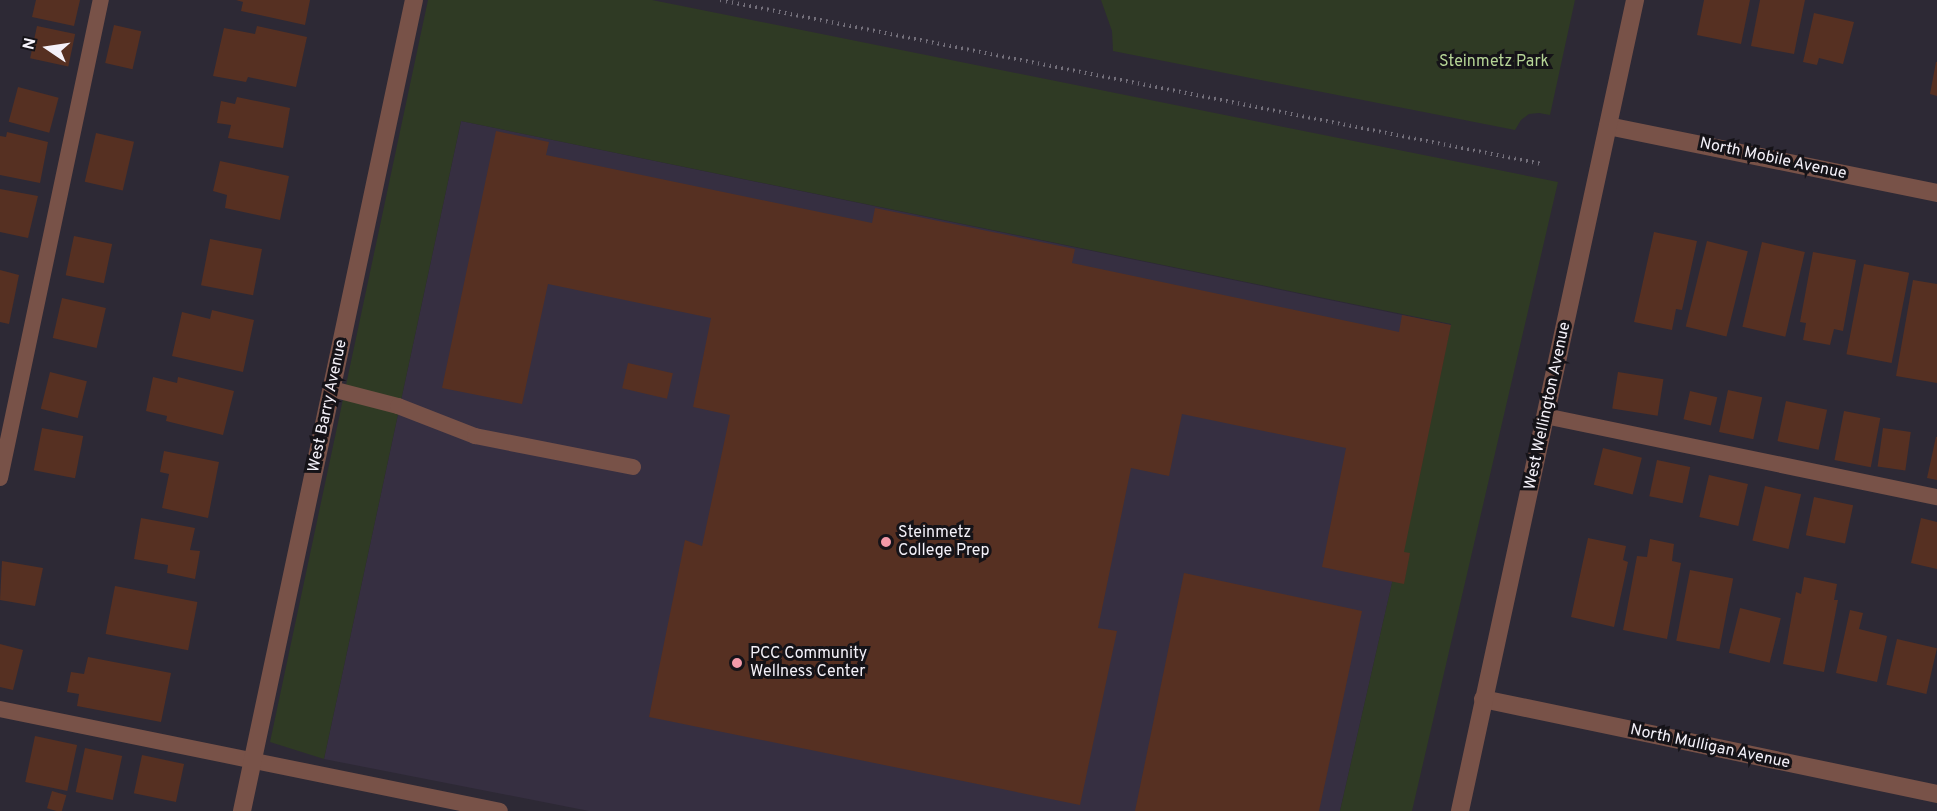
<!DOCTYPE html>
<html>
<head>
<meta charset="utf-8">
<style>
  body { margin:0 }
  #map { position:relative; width:1937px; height:811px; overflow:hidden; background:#2d2935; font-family:Overpass,sans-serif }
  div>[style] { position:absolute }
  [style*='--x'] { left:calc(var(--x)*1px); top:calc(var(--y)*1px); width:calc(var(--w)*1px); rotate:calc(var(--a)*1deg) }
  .built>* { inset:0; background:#362f41 }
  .green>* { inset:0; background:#2f3a24 }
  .building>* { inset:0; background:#563022; transform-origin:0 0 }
  .path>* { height:4px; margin-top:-2px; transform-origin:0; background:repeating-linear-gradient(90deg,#736f7a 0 1.5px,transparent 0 6px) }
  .service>* { height:16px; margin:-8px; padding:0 8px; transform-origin:8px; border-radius:8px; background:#785248 }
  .minor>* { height:18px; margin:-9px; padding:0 9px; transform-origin:9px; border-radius:9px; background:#785248 }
  .dots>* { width:16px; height:16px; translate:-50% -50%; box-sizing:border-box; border:3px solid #151318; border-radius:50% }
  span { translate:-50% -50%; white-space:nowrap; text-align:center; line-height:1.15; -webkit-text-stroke:6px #151318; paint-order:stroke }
  .park-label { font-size:16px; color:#b6d596 }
  .street-label { font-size:16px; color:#f4f1f9 }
  .poi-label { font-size:16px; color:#f4f1f9 }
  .left { translate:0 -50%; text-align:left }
  .north { position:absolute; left:18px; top:18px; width:60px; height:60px; -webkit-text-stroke:4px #151318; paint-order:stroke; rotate:283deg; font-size:16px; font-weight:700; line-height:24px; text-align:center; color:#f4f1f9 }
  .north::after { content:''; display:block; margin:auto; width:21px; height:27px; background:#f4f1f9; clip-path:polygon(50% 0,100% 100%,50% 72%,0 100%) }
</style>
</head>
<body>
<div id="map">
  <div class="built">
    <i style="clip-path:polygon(461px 121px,1451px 325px,1340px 811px,589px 811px,324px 759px)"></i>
  </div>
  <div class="green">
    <i style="clip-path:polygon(428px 0,652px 0,1558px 182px,1412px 811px,1340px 811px,1451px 324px,461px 121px,324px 759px,270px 742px)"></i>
    <i style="clip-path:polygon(1101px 0,1575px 0,1550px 115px,1539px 113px,1529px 114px,1521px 120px,1515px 130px,1113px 51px,1112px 31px)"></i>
  </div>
  <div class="building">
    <i style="clip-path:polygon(36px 0,80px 0,74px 26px,32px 17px)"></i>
    <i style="clip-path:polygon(236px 0,310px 0,305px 25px,241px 11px,243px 2px)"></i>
    <i style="clip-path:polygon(1704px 0,1750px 0,1741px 44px,1697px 35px)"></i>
    <i style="clip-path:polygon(1760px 0,1805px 0,1794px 54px,1751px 46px)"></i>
    <i style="clip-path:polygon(1814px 13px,1854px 22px,1843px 64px,1819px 58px,1817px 65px,1803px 62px)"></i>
    <i style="left:114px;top:25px;width:28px;height:39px;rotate:13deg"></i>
    <i style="left:37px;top:26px;width:39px;height:33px;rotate:12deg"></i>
    <i style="clip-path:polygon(257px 26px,307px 37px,296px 87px,248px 77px,246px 82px,213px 76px,224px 28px,255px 34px)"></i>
    <i style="clip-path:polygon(1936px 62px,1937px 62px,1937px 96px,1930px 94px)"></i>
    <i style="left:18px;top:87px;width:42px;height:36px;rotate:15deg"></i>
    <i style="clip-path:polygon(237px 97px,290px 108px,283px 148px,228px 138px,231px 125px,217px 123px,221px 101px,235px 104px)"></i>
    <i style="clip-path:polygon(496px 131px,549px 142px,546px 155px,872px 223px,875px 208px,1075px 249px,1072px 263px,1399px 332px,1402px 315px,1451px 325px,1404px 552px,1410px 553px,1404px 584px,1322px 567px,1346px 448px,1182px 414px,1169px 476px,1131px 468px,1098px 628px,1117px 631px,1080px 805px,649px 717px,685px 540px,702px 546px,730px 415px,693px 407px,711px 318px,548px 284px,522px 404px,442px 388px)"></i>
    <i style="clip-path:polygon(7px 132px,48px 142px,40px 183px,0 175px,0 136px,6px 137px)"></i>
    <i style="left:96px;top:133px;width:39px;height:50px;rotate:13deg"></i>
    <i style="clip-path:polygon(220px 161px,289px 176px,280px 220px,225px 208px,227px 195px,213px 191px)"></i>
    <i style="clip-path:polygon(0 189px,38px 196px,28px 238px,0 232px)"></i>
    <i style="clip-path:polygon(1654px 232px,1697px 241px,1682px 310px,1676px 309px,1672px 330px,1634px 322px)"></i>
    <i style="left:74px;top:236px;width:39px;height:40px;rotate:12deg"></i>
    <i style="left:210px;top:239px;width:53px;height:47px;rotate:11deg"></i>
    <i style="left:1707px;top:241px;width:42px;height:88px;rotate:14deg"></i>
    <i style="left:1762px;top:242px;width:44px;height:87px;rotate:13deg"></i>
    <i style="clip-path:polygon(1813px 252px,1856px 260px,1843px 331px,1834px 329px,1830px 345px,1803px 340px,1806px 323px,1800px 322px)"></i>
    <i style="left:1864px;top:264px;width:46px;height:92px;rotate:11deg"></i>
    <i style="clip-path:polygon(0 270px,19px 275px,9px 324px,0 322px)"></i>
    <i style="clip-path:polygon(1913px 280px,1937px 284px,1937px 383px,1896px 376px)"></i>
    <i style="left:62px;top:298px;width:45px;height:41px;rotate:13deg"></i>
    <i style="clip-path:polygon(212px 310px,254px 320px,243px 372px,172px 356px,182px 312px,210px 319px)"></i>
    <i style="left:628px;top:363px;width:46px;height:26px;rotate:13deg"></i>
    <i style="left:50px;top:372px;width:38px;height:38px;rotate:14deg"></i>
    <i style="left:1618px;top:372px;width:46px;height:37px;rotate:9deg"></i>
    <i style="clip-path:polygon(153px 377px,177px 383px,178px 377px,234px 391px,223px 435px,166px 421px,167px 416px,146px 411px)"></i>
    <i style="left:1728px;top:390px;width:35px;height:43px;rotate:12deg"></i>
    <i style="left:1690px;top:391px;width:28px;height:29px;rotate:13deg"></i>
    <i style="left:1786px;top:401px;width:42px;height:41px;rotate:12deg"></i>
    <i style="left:1844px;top:411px;width:37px;height:50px;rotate:11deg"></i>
    <i style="left:42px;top:428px;width:42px;height:43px;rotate:11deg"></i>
    <i style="left:1883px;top:428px;width:28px;height:39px;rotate:8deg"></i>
    <i style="clip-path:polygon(1936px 437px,1937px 437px,1937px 480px,1927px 478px)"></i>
    <i style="left:1603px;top:448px;width:40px;height:38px;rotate:14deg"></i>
    <i style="clip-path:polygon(164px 451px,219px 462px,208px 518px,162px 508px,169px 474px,160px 472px)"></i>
    <i style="left:1657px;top:460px;width:34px;height:37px;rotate:12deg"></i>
    <i style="left:1709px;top:475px;width:40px;height:43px;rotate:13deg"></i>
    <i style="left:1765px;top:486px;width:37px;height:56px;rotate:13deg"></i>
    <i style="left:1814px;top:497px;width:40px;height:39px;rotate:12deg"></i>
    <i style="clip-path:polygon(141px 518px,195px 528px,190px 550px,200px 551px,195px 579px,167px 573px,168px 565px,134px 559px)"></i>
    <i style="clip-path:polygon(1921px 518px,1937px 522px,1937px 569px,1911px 563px)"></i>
    <i style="clip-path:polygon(1588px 538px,1626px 546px,1623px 560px,1628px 562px,1614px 627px,1571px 617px)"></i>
    <i style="clip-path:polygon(1650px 539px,1674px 544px,1672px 561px,1681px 563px,1667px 639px,1623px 630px,1637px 556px,1647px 557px)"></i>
    <i style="clip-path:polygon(2px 561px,43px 568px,35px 606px,0 600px)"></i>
    <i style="left:1690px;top:570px;width:44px;height:72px;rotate:11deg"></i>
    <i style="clip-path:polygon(1184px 573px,1362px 611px,1319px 811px,1135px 811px)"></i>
    <i style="clip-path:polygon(1804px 577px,1837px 584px,1834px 600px,1838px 600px,1824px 672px,1783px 664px,1796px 592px,1801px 594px)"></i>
    <i style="left:115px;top:586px;width:84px;height:49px;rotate:11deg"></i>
    <i style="left:1740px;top:608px;width:42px;height:46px;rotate:14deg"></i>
    <i style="clip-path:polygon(1850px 610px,1863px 613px,1859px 629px,1887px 636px,1877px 682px,1836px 673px)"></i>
    <i style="left:1897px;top:639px;width:41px;height:47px;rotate:13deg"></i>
    <i style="clip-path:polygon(0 644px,23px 650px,13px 690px,0 687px)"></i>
    <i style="clip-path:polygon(88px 657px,171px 673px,161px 722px,77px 706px,79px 694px,67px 692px,71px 672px,84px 674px)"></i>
    <i style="left:35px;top:736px;width:43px;height:47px;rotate:12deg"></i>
    <i style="left:85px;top:748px;width:38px;height:45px;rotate:12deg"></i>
    <i style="left:142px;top:755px;width:43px;height:39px;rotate:12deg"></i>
    <i style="left:52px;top:791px;width:15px;height:18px;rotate:16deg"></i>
  </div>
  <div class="path">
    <i style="--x:720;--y:0;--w:838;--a:11.28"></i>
  </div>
  <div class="service">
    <i style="--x:332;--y:389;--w:68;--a:14.4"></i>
    <i style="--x:398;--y:406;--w:83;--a:21.3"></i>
    <i style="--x:475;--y:436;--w:161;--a:11.1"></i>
    <i style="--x:1545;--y:416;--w:400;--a:11.7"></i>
    <i style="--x:0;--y:478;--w:489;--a:-78.1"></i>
    <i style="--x:0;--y:709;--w:510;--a:11.53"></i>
  </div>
  <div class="minor">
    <i style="--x:1608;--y:126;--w:336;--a:11.5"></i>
    <i style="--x:1483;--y:699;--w:464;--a:11.8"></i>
    <i style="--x:242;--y:811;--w:829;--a:-78.03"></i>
    <i style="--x:1460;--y:811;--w:830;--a:-77.82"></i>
  </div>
  <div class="dots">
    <i style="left:886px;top:542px;background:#f39aa9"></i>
    <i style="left:737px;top:663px;background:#f39aa9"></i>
  </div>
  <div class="park-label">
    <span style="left:1494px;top:62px">Steinmetz Park</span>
  </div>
  <div class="street-label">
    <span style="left:1773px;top:159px;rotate:12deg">North Mobile Avenue</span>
    <span style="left:328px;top:406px;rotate:-78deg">West Barry Avenue</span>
    <span style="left:1548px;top:406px;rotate:-78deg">West Wellington Avenue</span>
    <span style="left:1710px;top:747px;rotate:12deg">North Mulligan Avenue</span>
  </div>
  <div class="poi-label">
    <span class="left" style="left:898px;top:542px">Steinmetz<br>College Prep</span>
    <span class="left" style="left:750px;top:663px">PCC Community<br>Wellness Center</span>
  </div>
  <div class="north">N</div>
</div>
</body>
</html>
